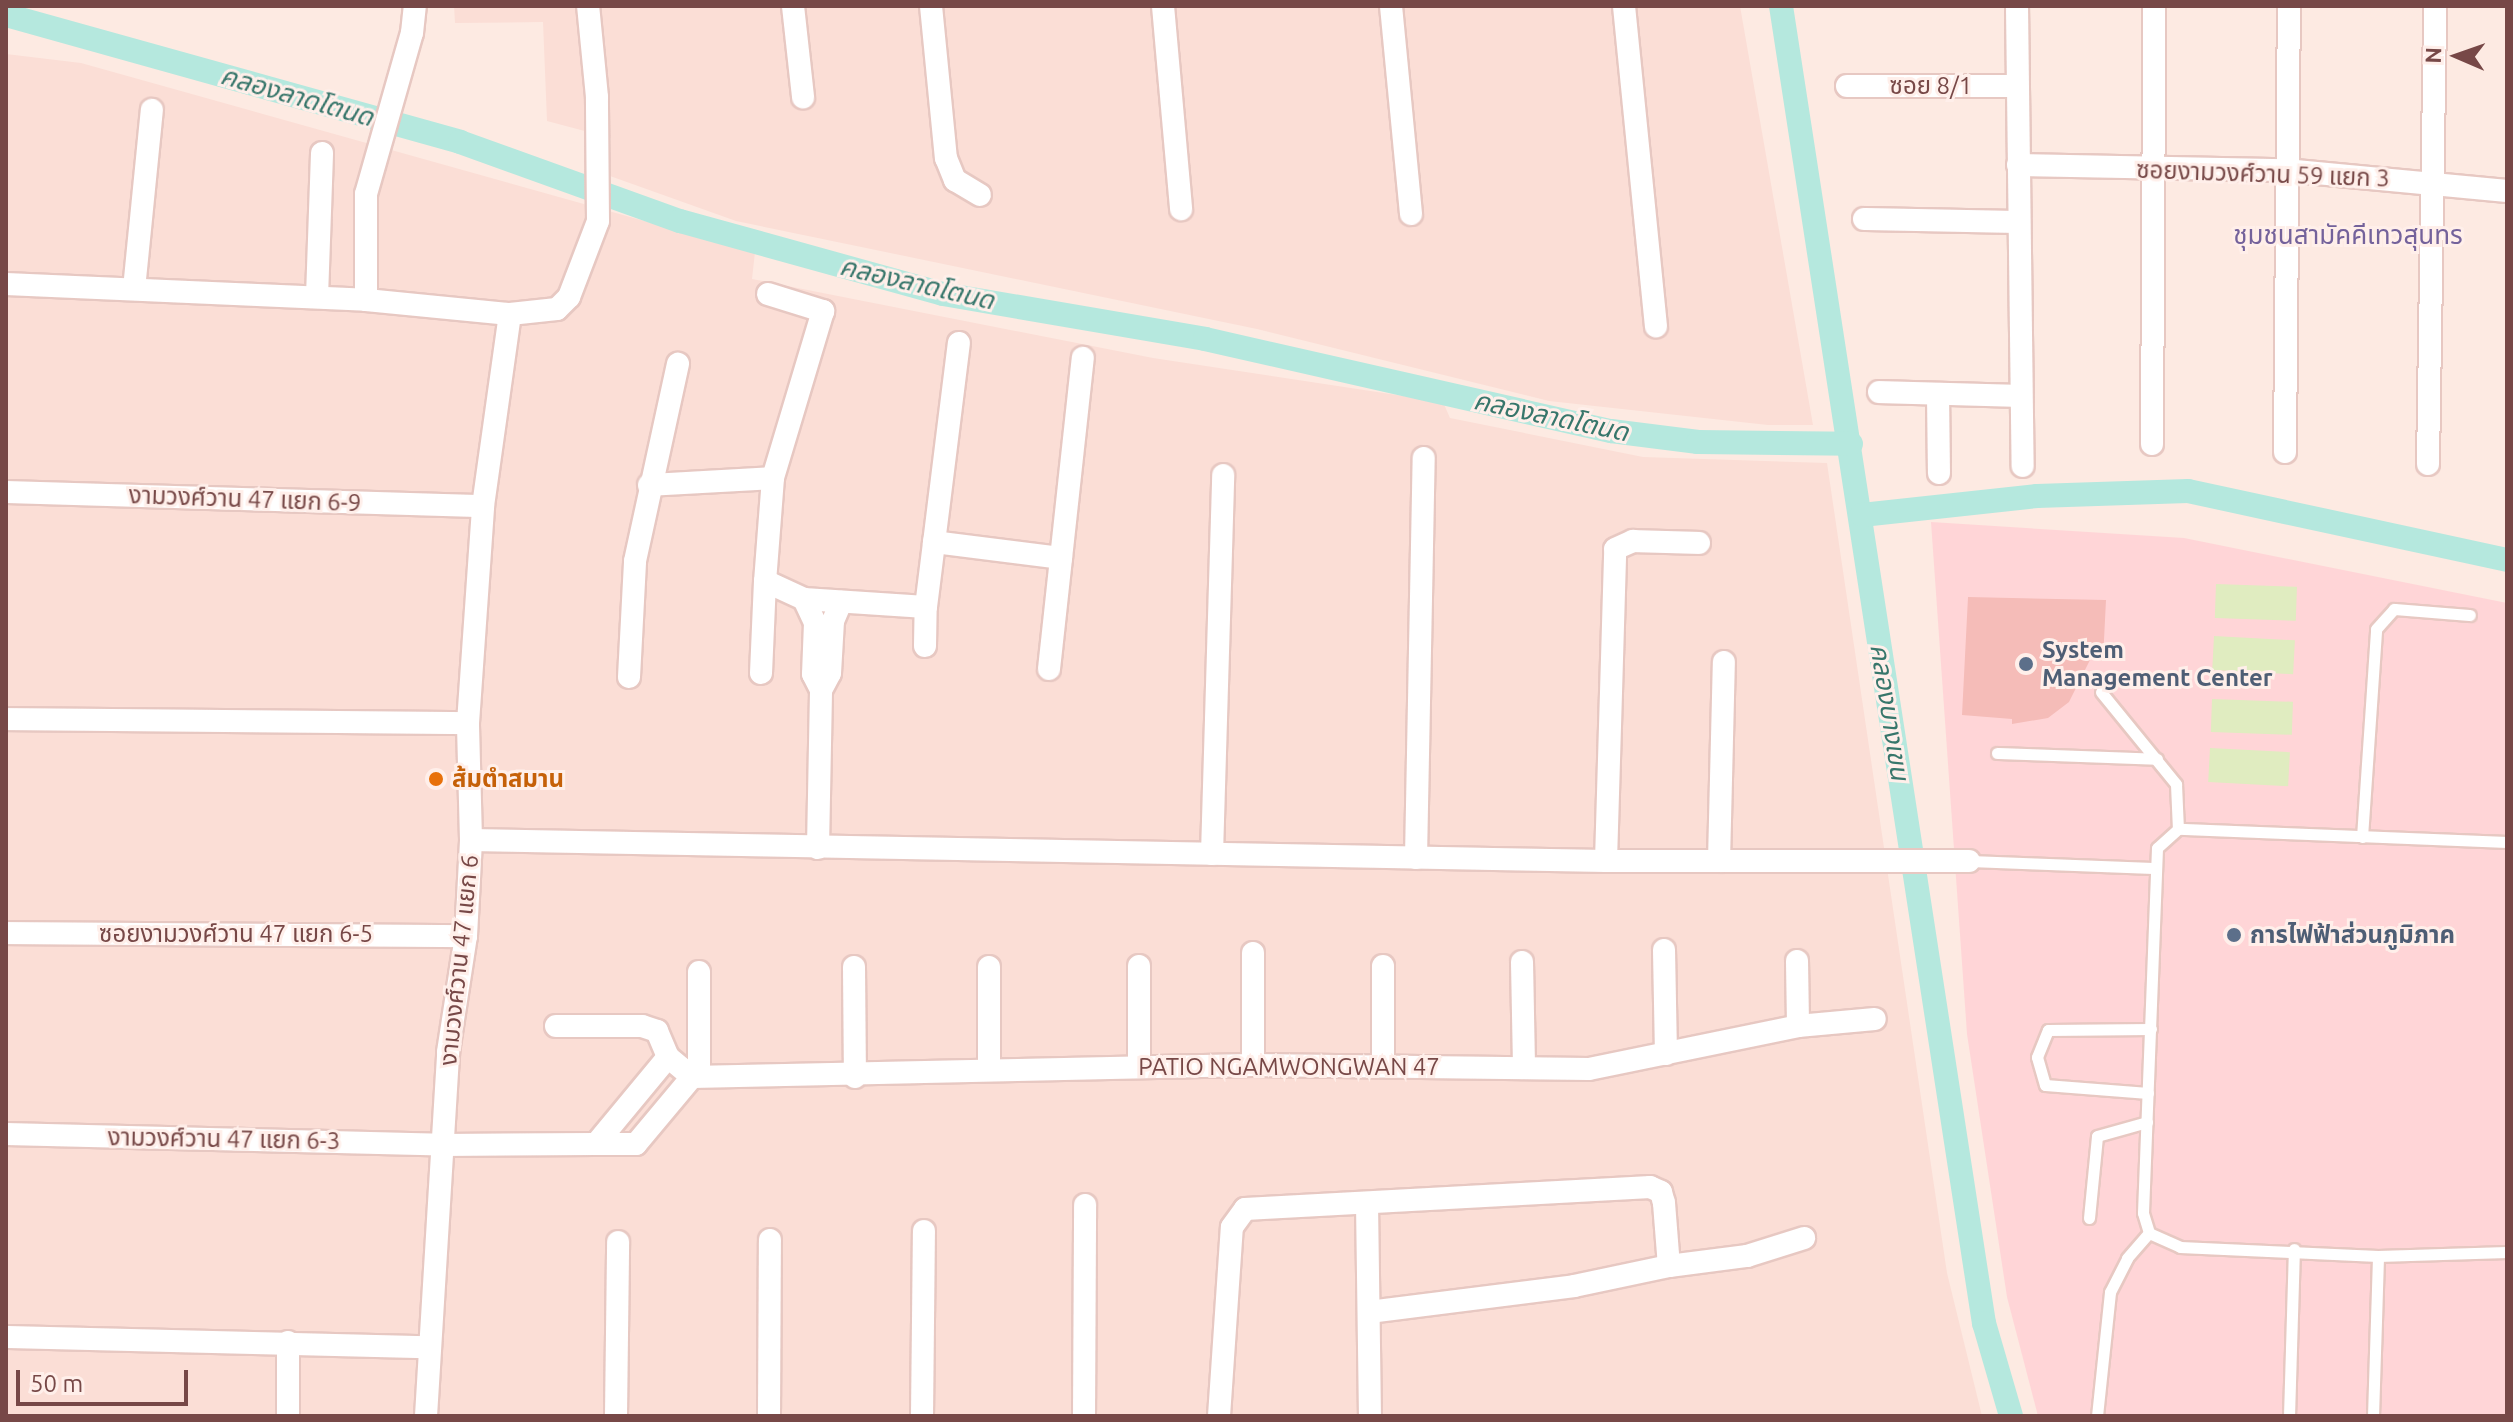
<!DOCTYPE html>
<html>
<head>
<meta charset="utf-8">
<style>
  body { margin:0 }
  #map { position:relative; width:2513px; height:1422px; overflow:hidden; background:#fdeae2; font-family:Ubuntu,"Noto Sans Thai",sans-serif }
  div>[style] { position:absolute }
  [style*='--x'] { left:calc(var(--x)*1px); top:calc(var(--y)*1px); width:calc(var(--w)*1px); rotate:calc(var(--a)*1deg) }
  .residential>* { inset:0; background:#fbded6 }
  .commercial>* { inset:0; background:#ffd5d7 }
  .green>* { inset:0; background:#e0ecc0; transform-origin:0 0 }
  .canal>* { height:24px; margin:-12px; padding:0 12px; transform-origin:12px; border-radius:12px; background:#b5e8de }
  .building>* { inset:0; background:#f5bcb8 }
  .roads { filter:drop-shadow(2px 0 #e7c8c2) drop-shadow(-2px 0 #e7c8c2) drop-shadow(0 2px #e7c8c2) drop-shadow(0 -2px #e7c8c2) }
  .lane>* { height:11px; margin:-5.5px; padding:0 5.5px; transform-origin:5.5px; border-radius:5.5px; background:#fff }
  .street>* { height:22px; margin:-11px; padding:0 11px; transform-origin:11px; border-radius:11px; background:#fff }
  .dots>* { width:22px; height:22px; translate:-50% -50%; box-sizing:border-box; border:4px solid #ffefea; border-radius:50% }
  span { translate:-50% -50%; white-space:nowrap; text-align:center; line-height:1.15; -webkit-text-stroke:6px #ffefea; paint-order:stroke }
  .street-label { font-size:24px; color:#774847 }
  .service-label { font-size:24px; color:#4e5e75; font-weight:700 }
  .left { translate:0 -50%; text-align:left }
  .food-label { font-size:24px; color:#c56008; font-weight:700 }
  .water-label { font-size:26px; color:#37766b; font-style:italic }
  .neighbourhood-label { font-size:26px; color:#74629b }
  .frame { position:absolute; inset:0; border:8px solid #774847; pointer-events:none }
  .north { position:absolute; left:2417px; top:16px; width:80px; height:80px; -webkit-text-stroke:6px #ffefea; paint-order:stroke; rotate:272deg; font-size:22px; font-weight:700; line-height:32px; text-align:center; color:#774847 }
  .north::after { content:''; display:block; margin:auto; width:28px; height:36px; background:#774847; clip-path:polygon(50% 0,100% 100%,50% 72%,0 100%) }
  .scale { position:absolute; left:16px; top:1370px; width:172px; height:36px; box-sizing:border-box; border:4px solid #774847; border-top:0; padding-left:10px; font-size:24px; line-height:28px; white-space:nowrap; color:#774847; -webkit-text-stroke:6px #ffefea; paint-order:stroke }
</style>
</head>
<body>
<div id="map">
  <div class="residential">
    <i style="clip-path:polygon(454px 6px,1740px 6px,1813px 425px,1768px 425px,1549px 401px,1257px 329px,736px 221px,610px 176px,611px 138px,547px 121px,543px 22px,455px 23px)"></i>
    <i style="clip-path:polygon(6px 54px,81px 63px,755px 252px,752px 279px,1153px 358px,1443px 402px,1450px 418px,1643px 457px,1827px 463px,1947px 1273px,1982px 1416px,6px 1416px)"></i>
  </div>
  <div class="commercial">
    <i style="clip-path:polygon(1931px 522px,2184px 538px,2507px 603px,2507px 1416px,2038px 1416px,2007px 1297px,1967px 1034px)"></i>
  </div>
  <div class="green">
    <i style="left:2216px;top:584px;width:81px;height:34px;rotate:2deg"></i>
    <i style="left:2214px;top:636px;width:81px;height:34px;rotate:3deg"></i>
    <i style="left:2212px;top:699px;width:81px;height:33px;rotate:2deg"></i>
    <i style="left:2210px;top:748px;width:80px;height:34px;rotate:3deg"></i>
  </div>
  <div class="canal">
    <i style="--x:1781;--y:6;--w:1333;--a:81.24"></i>
    <i style="--x:1984;--y:1323;--w:97;--a:73.8"></i>
    <i style="--x:6;--y:15;--w:471;--a:15.6"></i>
    <i style="--x:460;--y:142;--w:234;--a:19.8"></i>
    <i style="--x:680;--y:221;--w:273;--a:15.5"></i>
    <i style="--x:943;--y:294;--w:266;--a:9.7"></i>
    <i style="--x:1205;--y:339;--w:416;--a:12.8"></i>
    <i style="--x:1611;--y:431;--w:88;--a:7.2"></i>
    <i style="--x:1698;--y:442;--w:153;--a:0.7"></i>
    <i style="--x:1862;--y:515;--w:176;--a:-6.2"></i>
    <i style="--x:2037;--y:496;--w:151;--a:-1.9"></i>
    <i style="--x:2188;--y:491;--w:326;--a:12.2"></i>
  </div>
  <div class="building">
    <i style="clip-path:polygon(1968px 597px,2106px 600px,2103px 660px,2090px 660px,2069px 702px,2048px 718px,2012px 724px,2012px 719px,1962px 715px)"></i>
  </div>
  <div class="roads">
    <div class="lane">
      <i style="--x:2101;--y:692;--w:119;--a:50.8"></i>
      <i style="--x:2176;--y:784;--w:45;--a:87.5"></i>
      <i style="--x:1997;--y:753;--w:160;--a:2.1"></i>
      <i style="--x:2362;--y:837;--w:208;--a:-86.1"></i>
      <i style="--x:2376;--y:629;--w:27;--a:-48"></i>
      <i style="--x:2394;--y:609;--w:76;--a:4.5"></i>
      <i style="--x:2507;--y:842;--w:329;--a:-177.7"></i>
      <i style="--x:2178;--y:829;--w:28;--a:138"></i>
      <i style="--x:2157;--y:848;--w:365;--a:92.2"></i>
      <i style="--x:2143;--y:1213;--w:21;--a:73"></i>
      <i style="--x:2149;--y:1233;--w:34;--a:24"></i>
      <i style="--x:2180;--y:1247;--w:198;--a:2.6"></i>
      <i style="--x:2378;--y:1256;--w:129;--a:-1.8"></i>
      <i style="--x:1969;--y:861;--w:185;--a:2.2"></i>
      <i style="--x:2148;--y:1093;--w:103;--a:-175.6"></i>
      <i style="--x:2045;--y:1085;--w:29;--a:-106"></i>
      <i style="--x:2037;--y:1057;--w:29;--a:-68"></i>
      <i style="--x:2048;--y:1030;--w:103;--a:-0.6"></i>
      <i style="--x:2089;--y:1218;--w:82;--a:-84.4"></i>
      <i style="--x:2097;--y:1136;--w:52;--a:-15.6"></i>
      <i style="--x:2097;--y:1416;--w:125;--a:-84"></i>
      <i style="--x:2110;--y:1292;--w:38;--a:-63"></i>
      <i style="--x:2127;--y:1258;--w:33;--a:-49"></i>
      <i style="--x:2289;--y:1416;--w:167;--a:-88.3"></i>
      <i style="--x:2373;--y:1416;--w:160;--a:-88.2"></i>
    </div>
    <div class="street">
      <i style="--x:793;--y:6;--w:92;--a:83.7"></i>
      <i style="--x:931;--y:6;--w:153;--a:84.4"></i>
      <i style="--x:946;--y:158;--w:24;--a:68"></i>
      <i style="--x:955;--y:180;--w:29;--a:31"></i>
      <i style="--x:1163;--y:6;--w:204;--a:84.9"></i>
      <i style="--x:1391;--y:6;--w:209;--a:84.5"></i>
      <i style="--x:1624;--y:6;--w:322;--a:84.3"></i>
      <i style="--x:2017;--y:6;--w:460;--a:89.3"></i>
      <i style="--x:1847;--y:86;--w:169;--a:0"></i>
      <i style="--x:2018;--y:165;--w:267;--a:1.1"></i>
      <i style="--x:2285;--y:170;--w:223;--a:5.4"></i>
      <i style="--x:1864;--y:219;--w:155;--a:1.1"></i>
      <i style="--x:6;--y:284;--w:360;--a:2.5"></i>
      <i style="--x:366;--y:300;--w:145;--a:5.6"></i>
      <i style="--x:510;--y:314;--w:47;--a:-6.1"></i>
      <i style="--x:557;--y:309;--w:17;--a:-45"></i>
      <i style="--x:569;--y:297;--w:81;--a:-69.1"></i>
      <i style="--x:598;--y:221;--w:124;--a:-90.5"></i>
      <i style="--x:597;--y:97;--w:91;--a:-95.6"></i>
      <i style="--x:134;--y:289;--w:180;--a:-84.3"></i>
      <i style="--x:768;--y:294;--w:58;--a:17.2"></i>
      <i style="--x:823;--y:311;--w:174;--a:106.7"></i>
      <i style="--x:773;--y:478;--w:103;--a:94.4"></i>
      <i style="--x:765;--y:581;--w:43;--a:24.8"></i>
      <i style="--x:804;--y:599;--w:122;--a:3.8"></i>
      <i style="--x:926;--y:607;--w:266;--a:-82.9"></i>
      <i style="--x:317;--y:297;--w:144;--a:-88"></i>
      <i style="--x:366;--y:300;--w:106;--a:-90"></i>
      <i style="--x:366;--y:194;--w:167;--a:-74.1"></i>
      <i style="--x:412;--y:33;--w:27;--a:-84"></i>
      <i style="--x:1879;--y:392;--w:141;--a:1.6"></i>
      <i style="--x:1938;--y:394;--w:79;--a:89.3"></i>
      <i style="--x:2152;--y:444;--w:438;--a:-89.7"></i>
      <i style="--x:2285;--y:452;--w:446;--a:-89.5"></i>
      <i style="--x:2428;--y:464;--w:458;--a:-89.1"></i>
      <i style="--x:649;--y:485;--w:124;--a:-3.2"></i>
      <i style="--x:6;--y:492;--w:477;--a:1.7"></i>
      <i style="--x:934;--y:542;--w:128;--a:7.2"></i>
      <i style="--x:804;--y:599;--w:26;--a:65"></i>
      <i style="--x:815;--y:623;--w:51;--a:92.2"></i>
      <i style="--x:813;--y:674;--w:18;--a:63"></i>
      <i style="--x:925;--y:646;--w:39;--a:-89"></i>
      <i style="--x:1049;--y:669;--w:313;--a:-83.8"></i>
      <i style="--x:761;--y:673;--w:92;--a:-87.5"></i>
      <i style="--x:629;--y:677;--w:116;--a:-87"></i>
      <i style="--x:635;--y:561;--w:202;--a:-77.7"></i>
      <i style="--x:6;--y:719;--w:462;--a:0.5"></i>
      <i style="--x:471;--y:840;--w:1135;--a:1.06"></i>
      <i style="--x:1606;--y:861;--w:363;--a:0"></i>
      <i style="--x:818;--y:848;--w:158;--a:-88.9"></i>
      <i style="--x:821;--y:690;--w:19;--a:-62"></i>
      <i style="--x:830;--y:673;--w:52;--a:-86.7"></i>
      <i style="--x:833;--y:621;--w:21;--a:-67"></i>
      <i style="--x:1212;--y:854;--w:379;--a:-88.3"></i>
      <i style="--x:1416;--y:858;--w:400;--a:-88.9"></i>
      <i style="--x:1606;--y:861;--w:312;--a:-88.3"></i>
      <i style="--x:1615;--y:549;--w:20;--a:-24"></i>
      <i style="--x:1633;--y:541;--w:66;--a:1.7"></i>
      <i style="--x:1719;--y:861;--w:199;--a:-88.6"></i>
      <i style="--x:6;--y:933;--w:460;--a:0.4"></i>
      <i style="--x:1664;--y:950;--w:104;--a:88.9"></i>
      <i style="--x:1797;--y:961;--w:65;--a:89.1"></i>
      <i style="--x:1522;--y:962;--w:106;--a:88.9"></i>
      <i style="--x:1139;--y:966;--w:101;--a:90"></i>
      <i style="--x:854;--y:967;--w:110;--a:89.5"></i>
      <i style="--x:556;--y:1026;--w:86;--a:0"></i>
      <i style="--x:642;--y:1026;--w:16;--a:18"></i>
      <i style="--x:657;--y:1031;--w:28;--a:67"></i>
      <i style="--x:1253;--y:1065;--w:112;--a:-90"></i>
      <i style="--x:1383;--y:1066;--w:100;--a:-90"></i>
      <i style="--x:989;--y:1069;--w:102;--a:-90"></i>
      <i style="--x:699;--y:1076;--w:104;--a:-90"></i>
      <i style="--x:692;--y:1077;--w:561;--a:-1.23"></i>
      <i style="--x:1253;--y:1065;--w:336;--a:0.7"></i>
      <i style="--x:1589;--y:1069;--w:213;--a:-11.6"></i>
      <i style="--x:1798;--y:1026;--w:77;--a:-5.2"></i>
      <i style="--x:6;--y:1134;--w:435;--a:1.4"></i>
      <i style="--x:441;--y:1145;--w:155;--a:-0.4"></i>
      <i style="--x:596;--y:1144;--w:40;--a:0"></i>
      <i style="--x:636;--y:1144;--w:87;--a:-50.1"></i>
      <i style="--x:692;--y:1077;--w:31;--a:-140"></i>
      <i style="--x:668;--y:1057;--w:113;--a:129.6"></i>
      <i style="--x:1367;--y:1203;--w:213;--a:89.2"></i>
      <i style="--x:1369;--y:1312;--w:207;--a:-7.2"></i>
      <i style="--x:1574;--y:1286;--w:97;--a:-11.9"></i>
      <i style="--x:1669;--y:1266;--w:79;--a:-7.3"></i>
      <i style="--x:1747;--y:1256;--w:60;--a:-17.5"></i>
      <i style="--x:6;--y:1337;--w:420;--a:1.4"></i>
      <i style="--x:288;--y:1416;--w:74;--a:-90"></i>
      <i style="--x:426;--y:1416;--w:365;--a:-86.5"></i>
      <i style="--x:448;--y:1052;--w:117;--a:-81.2"></i>
      <i style="--x:466;--y:936;--w:96;--a:-87"></i>
      <i style="--x:471;--y:840;--w:117;--a:-91.5"></i>
      <i style="--x:468;--y:723;--w:218;--a:-86"></i>
      <i style="--x:483;--y:506;--w:194;--a:-82"></i>
      <i style="--x:616;--y:1416;--w:174;--a:-89.3"></i>
      <i style="--x:769;--y:1416;--w:176;--a:-89.7"></i>
      <i style="--x:922;--y:1416;--w:185;--a:-89.4"></i>
      <i style="--x:1084;--y:1416;--w:211;--a:-89.7"></i>
      <i style="--x:1219;--y:1416;--w:189;--a:-86.1"></i>
      <i style="--x:1232;--y:1227;--w:22;--a:-54"></i>
      <i style="--x:1245;--y:1209;--w:406;--a:-3.1"></i>
      <i style="--x:1650;--y:1187;--w:12;--a:24"></i>
      <i style="--x:1661;--y:1192;--w:11;--a:75"></i>
      <i style="--x:1664;--y:1203;--w:63;--a:85.5"></i>
    </div>
  </div>
  <div class="dots">
    <i style="left:2026px;top:664px;background:#5c6f8a"></i>
    <i style="left:436px;top:779px;background:#e8710a"></i>
    <i style="left:2234px;top:935px;background:#5c6f8a"></i>
  </div>
  <div class="street-label">
    <span style="left:1931px;top:86px">ซอย 8/1</span>
    <span style="left:2263px;top:174px;rotate:2deg">ซอยงามวงศ์วาน 59 แยก 3</span>
    <span style="left:245px;top:499px;rotate:2deg">งามวงศ์วาน 47 แยก 6-9</span>
    <span style="left:236px;top:934px">ซอยงามวงศ์วาน 47 แยก 6-5</span>
    <span style="left:459px;top:960px;rotate:-84deg">งามวงศ์วาน 47 แยก 6</span>
    <span style="left:1289px;top:1067px">PATIO NGAMWONGWAN 47</span>
    <span style="left:224px;top:1139px;rotate:1deg">งามวงศ์วาน 47 แยก 6-3</span>
  </div>
  <div class="service-label">
    <span class="left" style="left:2042px;top:664px">System<br>Management Center</span>
    <span class="left" style="left:2250px;top:935px">การไฟฟ้าส่วนภูมิภาค</span>
  </div>
  <div class="food-label">
    <span class="left" style="left:452px;top:779px">ส้มตำสมาน</span>
  </div>
  <div class="water-label">
    <span style="left:297px;top:96px;rotate:16deg">คลองลาดโตนด</span>
    <span style="left:917px;top:283px;rotate:13deg">คลองลาดโตนด</span>
    <span style="left:1551px;top:416px;rotate:12deg">คลองลาดโตนด</span>
    <span style="left:1890px;top:712px;rotate:81deg">คลองบางเขน</span>
  </div>
  <div class="neighbourhood-label">
    <span style="left:2348px;top:235px">ชุมชนสามัคคีเทวสุนทร</span>
  </div>
  <div class="frame"></div>
  <div class="north">N</div>
  <div class="scale">50 m</div>
</div>
</body>
</html>
